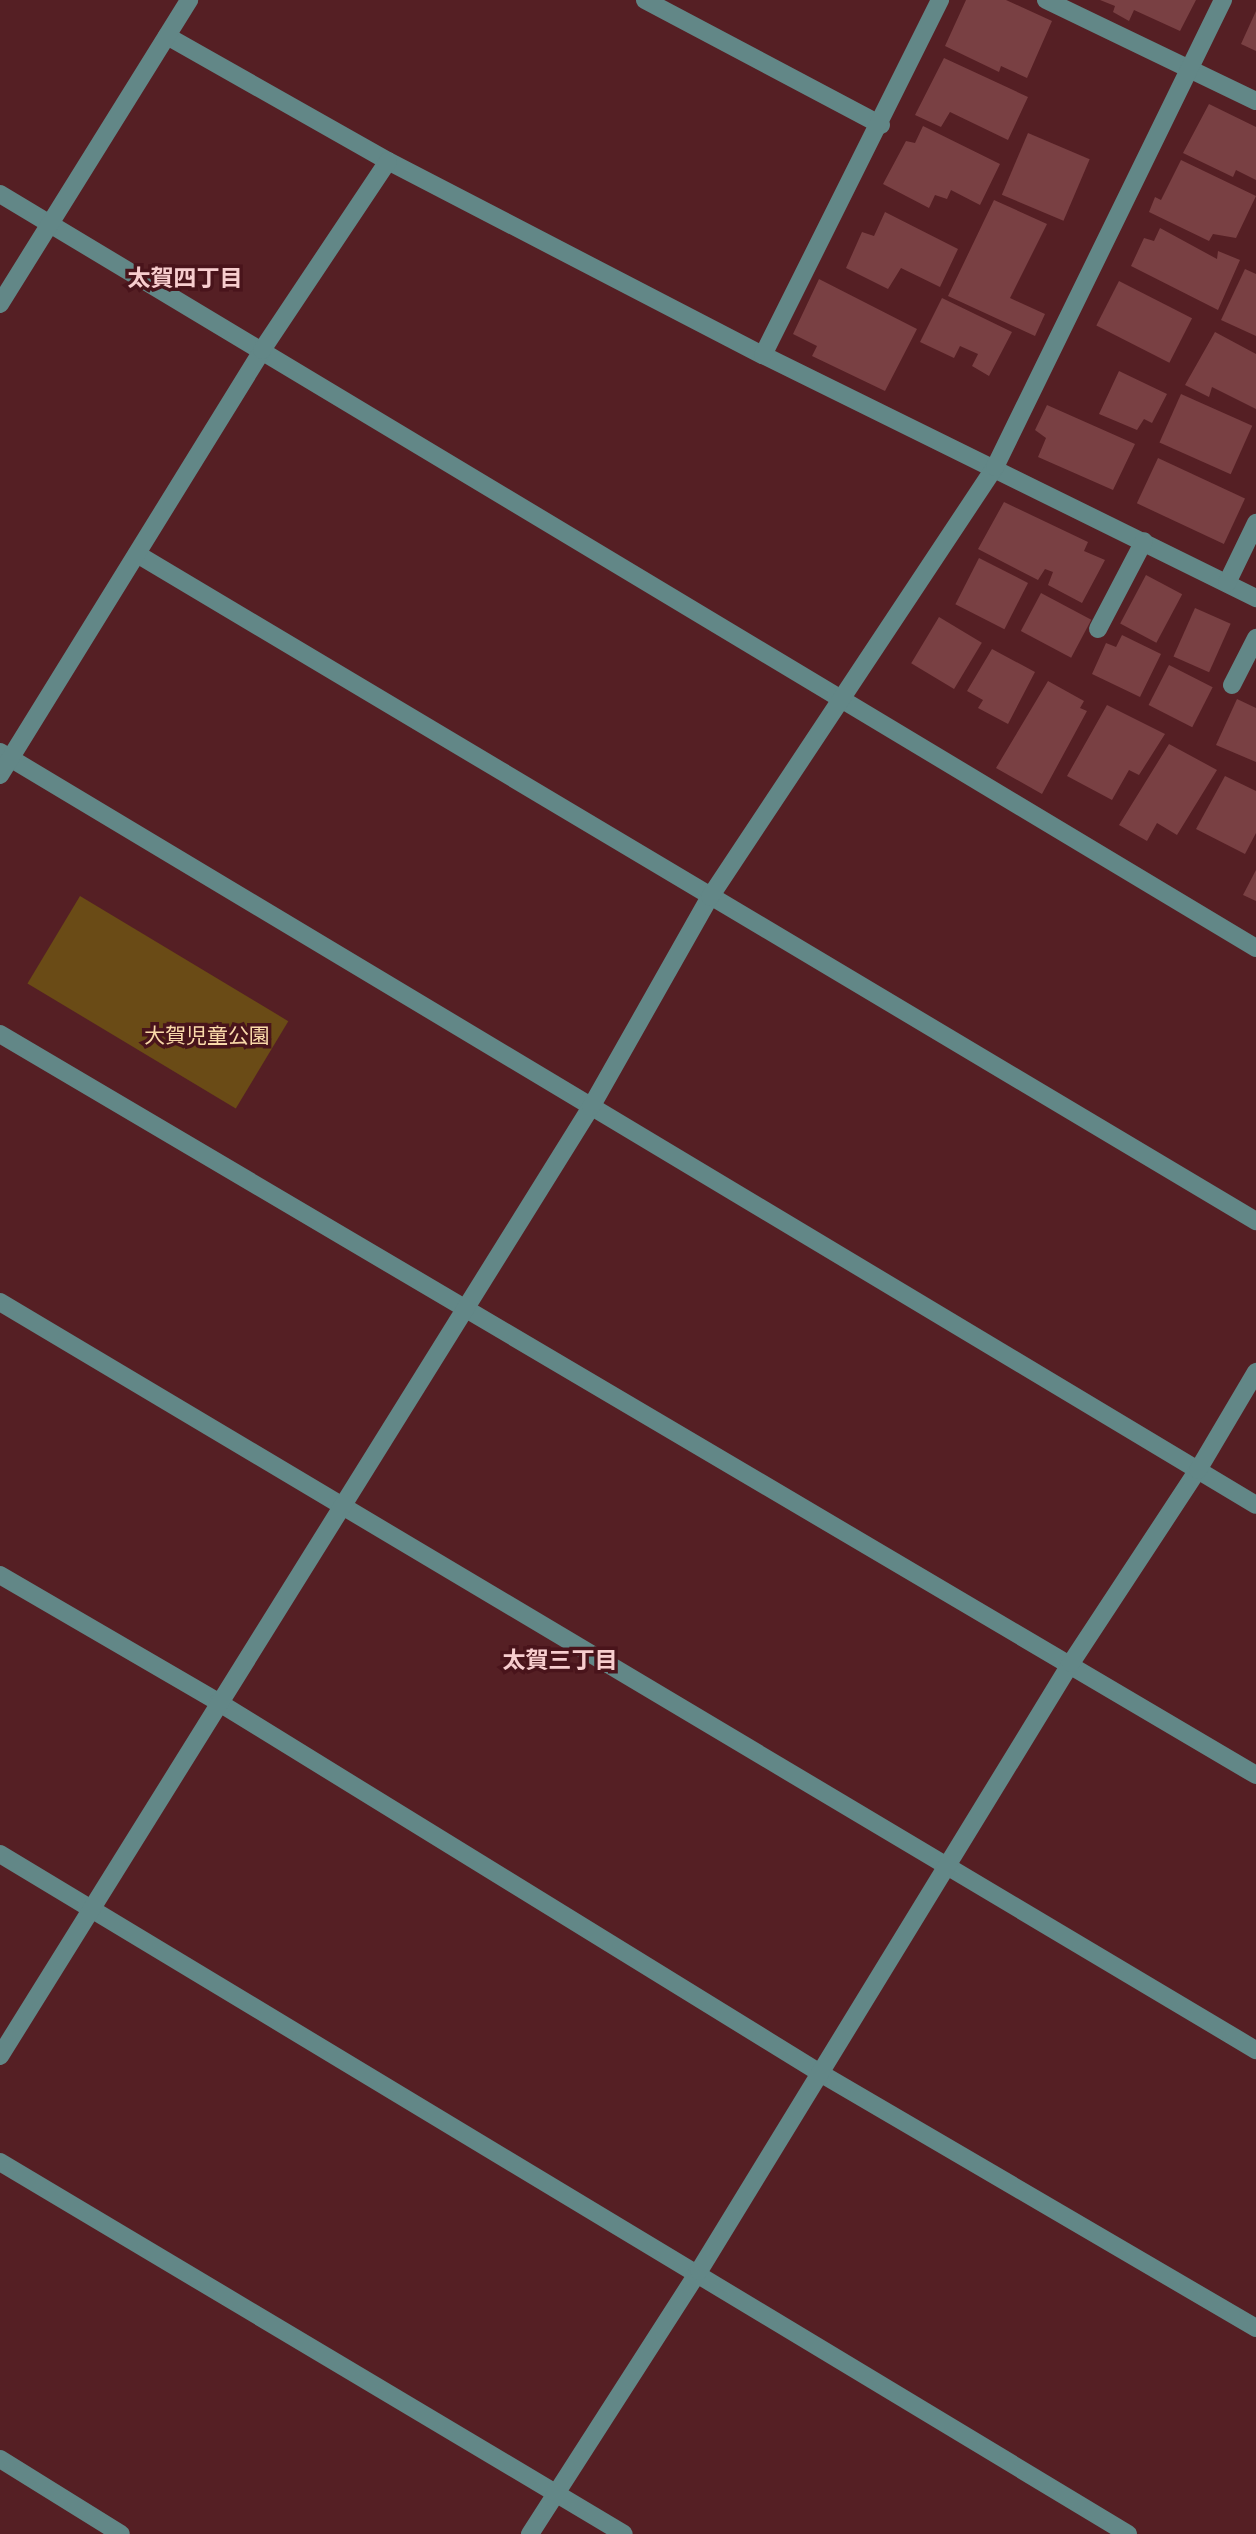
<!DOCTYPE html>
<html>
<head>
<meta charset="utf-8">
<style>
  body { margin:0 }
  #map { position:relative; width:1256px; height:2534px; overflow:hidden; background:#551f24; font-family:"Roboto Condensed","Noto Sans JP",sans-serif }
  div>[style] { position:absolute }
  [style*='--x'] { left:calc(var(--x)*1px); top:calc(var(--y)*1px); width:calc(var(--w)*1px); rotate:calc(var(--a)*1deg) }
  .green>* { inset:0; background:#6a4b16; transform-origin:0 0 }
  .building>* { inset:0; background:#794043; transform-origin:0 0 }
  .minor>* { height:18px; margin:-9px; padding:0 9px; transform-origin:9px; border-radius:9px; background:#628787 }
  span { translate:-50% -50%; white-space:nowrap; text-align:center; line-height:1.15; -webkit-text-stroke:7px #49141b; paint-order:stroke }
  .park-label { font-size:21px; color:#f9d9a9 }
  .neighbourhood-label { font-size:23px; color:#f7cdce; font-weight:700 }
</style>
</head>
<body>
<div id="map">
  <div class="green">
    <i style="left:80px;top:896px;width:243px;height:102px;rotate:31deg"></i>
  </div>
  <div class="building">
    <i style="clip-path:polygon(966px 0,1006px 0,1052px 21px,1027px 78px,1001px 66px,999px 72px,945px 46px)"></i>
    <i style="clip-path:polygon(1100px 0,1196px 0,1180px 31px,1134px 10px,1129px 21px,1113px 12px,1115px 6px)"></i>
    <i style="clip-path:polygon(1256px 11px,1256px 51px,1241px 44px)"></i>
    <i style="clip-path:polygon(944px 58px,1028px 97px,1008px 140px,950px 112px,941px 127px,915px 115px)"></i>
    <i style="clip-path:polygon(1209px 104px,1256px 127px,1256px 180px,1236px 170px,1233px 177px,1183px 153px)"></i>
    <i style="clip-path:polygon(923px 126px,1000px 164px,980px 205px,951px 190px,947px 199px,935px 195px,929px 208px,883px 184px,906px 141px,915px 143px)"></i>
    <i style="left:1028px;top:133px;width:67px;height:67px;rotate:23deg"></i>
    <i style="clip-path:polygon(1181px 160px,1256px 196px,1236px 238px,1213px 234px,1209px 241px,1149px 212px,1155px 197px,1161px 200px)"></i>
    <i style="clip-path:polygon(994px 200px,1047px 224px,1010px 298px,1045px 314px,1035px 336px,948px 296px)"></i>
    <i style="clip-path:polygon(885px 212px,958px 249px,940px 287px,901px 268px,888px 289px,846px 268px,862px 232px,874px 236px)"></i>
    <i style="clip-path:polygon(1160px 228px,1217px 259px,1218px 251px,1240px 260px,1218px 310px,1131px 266px,1144px 238px,1154px 241px)"></i>
    <i style="clip-path:polygon(1245px 269px,1256px 274px,1256px 336px,1221px 320px)"></i>
    <i style="clip-path:polygon(819px 279px,917px 329px,885px 391px,812px 356px,817px 346px,793px 334px)"></i>
    <i style="left:1119px;top:281px;width:82px;height:50px;rotate:27deg"></i>
    <i style="clip-path:polygon(942px 298px,1012px 332px,989px 376px,972px 366px,978px 354px,960px 346px,954px 358px,920px 342px)"></i>
    <i style="clip-path:polygon(1215px 332px,1256px 354px,1256px 409px,1212px 387px,1209px 397px,1185px 385px)"></i>
    <i style="clip-path:polygon(1119px 371px,1167px 394px,1152px 423px,1144px 419px,1137px 430px,1099px 414px)"></i>
    <i style="left:1181px;top:394px;width:78px;height:53px;rotate:24deg"></i>
    <i style="clip-path:polygon(1047px 405px,1135px 444px,1113px 490px,1038px 457px,1046px 438px,1035px 430px)"></i>
    <i style="left:1158px;top:458px;width:96px;height:50px;rotate:25deg"></i>
    <i style="clip-path:polygon(1004px 502px,1088px 542px,1084px 551px,1105px 560px,1082px 603px,1048px 585px,1053px 572px,1045px 569px,1038px 580px,978px 549px)"></i>
    <i style="left:979px;top:558px;width:55px;height:52px;rotate:27deg"></i>
    <i style="left:1146px;top:575px;width:41px;height:55px;rotate:28deg"></i>
    <i style="left:1041px;top:593px;width:57px;height:43px;rotate:28deg"></i>
    <i style="left:1195px;top:608px;width:39px;height:53px;rotate:24deg"></i>
    <i style="left:939px;top:617px;width:50px;height:54px;rotate:31deg"></i>
    <i style="clip-path:polygon(1122px 635px,1161px 654px,1140px 697px,1092px 674px,1106px 643px,1116px 647px)"></i>
    <i style="clip-path:polygon(992px 649px,1035px 672px,1008px 724px,978px 708px,983px 700px,967px 691px)"></i>
    <i style="left:1169px;top:665px;width:49px;height:45px;rotate:27deg"></i>
    <i style="clip-path:polygon(1048px 681px,1084px 701px,1080px 708px,1087px 711px,1042px 794px,996px 768px)"></i>
    <i style="clip-path:polygon(1237px 699px,1256px 708px,1256px 762px,1216px 745px)"></i>
    <i style="clip-path:polygon(1107px 705px,1165px 734px,1139px 775px,1129px 770px,1112px 800px,1067px 776px)"></i>
    <i style="clip-path:polygon(1169px 744px,1217px 770px,1177px 835px,1157px 823px,1147px 841px,1119px 825px)"></i>
    <i style="clip-path:polygon(1225px 776px,1256px 791px,1256px 833px,1245px 854px,1196px 829px)"></i>
    <i style="clip-path:polygon(1256px 870px,1256px 901px,1243px 895px)"></i>
  </div>
  <div class="minor">
    <i style="--x:645;--y:0;--w:267;--a:27.9"></i>
    <i style="--x:1046;--y:0;--w:233;--a:25.7"></i>
    <i style="--x:167;--y:36;--w:254;--a:29.5"></i>
    <i style="--x:388;--y:161;--w:422;--a:27.4"></i>
    <i style="--x:763;--y:355;--w:550;--a:26.24"></i>
    <i style="--x:0;--y:194;--w:1465;--a:30.98"></i>
    <i style="--x:0;--y:304;--w:358;--a:-58.1"></i>
    <i style="--x:763;--y:355;--w:397;--a:-63.5"></i>
    <i style="--x:137;--y:554;--w:1303;--a:30.8"></i>
    <i style="--x:1227;--y:583;--w:67;--a:-64.2"></i>
    <i style="--x:1098;--y:629;--w:99;--a:-62.4"></i>
    <i style="--x:1232;--y:685;--w:53;--a:-62.9"></i>
    <i style="--x:0;--y:752;--w:1464;--a:30.94"></i>
    <i style="--x:0;--y:775;--w:499;--a:-58.3"></i>
    <i style="--x:262;--y:350;--w:227;--a:-56.3"></i>
    <i style="--x:0;--y:1034;--w:1458;--a:30.54"></i>
    <i style="--x:0;--y:1302;--w:1462;--a:30.78"></i>
    <i style="--x:0;--y:1575;--w:252;--a:30.2"></i>
    <i style="--x:218;--y:1702;--w:707;--a:31.64"></i>
    <i style="--x:820;--y:2073;--w:505;--a:30.32"></i>
    <i style="--x:0;--y:1854;--w:1317;--a:31.08"></i>
    <i style="--x:0;--y:2056;--w:1118;--a:-58.09"></i>
    <i style="--x:591;--y:1107;--w:241;--a:-60.5"></i>
    <i style="--x:710;--y:897;--w:516;--a:-56.46"></i>
    <i style="--x:995;--y:467;--w:520;--a:-63.98"></i>
    <i style="--x:0;--y:2162;--w:726;--a:30.8"></i>
    <i style="--x:0;--y:2459;--w:142;--a:31.8"></i>
    <i style="--x:530;--y:2534;--w:313;--a:-57.3"></i>
    <i style="--x:699;--y:2271;--w:713;--a:-58.54"></i>
    <i style="--x:1071;--y:1663;--w:231;--a:-56.7"></i>
    <i style="--x:1198;--y:1470;--w:114;--a:-59.4"></i>
  </div>
  <div class="park-label">
    <span style="left:207px;top:1036px">大賀児童公園</span>
  </div>
  <div class="neighbourhood-label">
    <span style="left:185px;top:279px">太賀四丁目</span>
    <span style="left:560px;top:1661px">太賀三丁目</span>
  </div>
</div>
</body>
</html>
